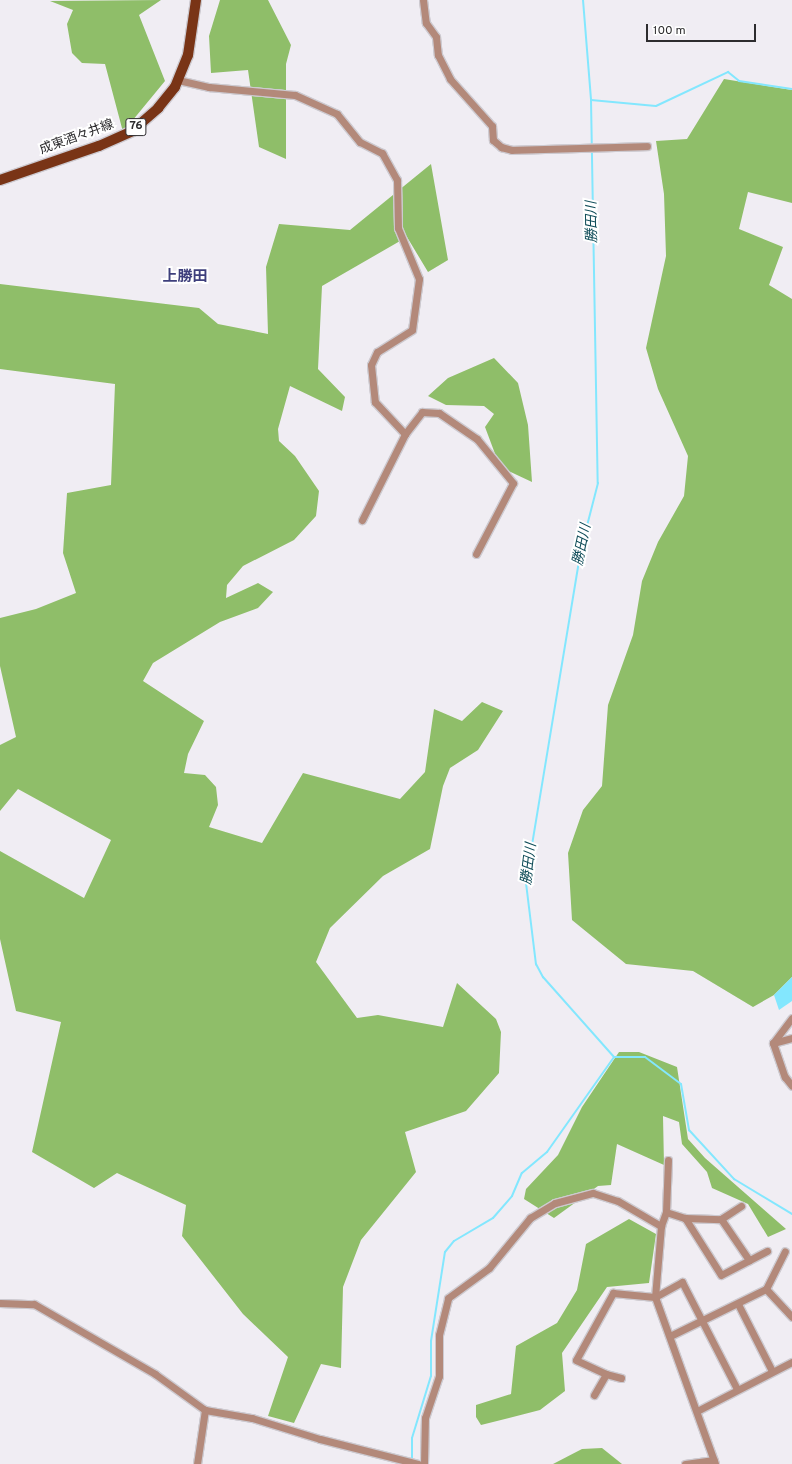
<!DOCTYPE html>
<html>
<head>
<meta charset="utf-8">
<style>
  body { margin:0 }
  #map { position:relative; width:792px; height:1464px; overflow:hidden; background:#f0edf3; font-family:Overpass,"Noto Sans JP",sans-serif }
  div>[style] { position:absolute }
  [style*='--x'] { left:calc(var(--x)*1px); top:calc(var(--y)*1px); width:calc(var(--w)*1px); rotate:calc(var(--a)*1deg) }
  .forest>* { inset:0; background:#8fbe69 }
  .water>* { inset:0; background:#83e7fe }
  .stream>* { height:2px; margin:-1px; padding:0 1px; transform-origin:1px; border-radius:1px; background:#83e7fe }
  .roads { filter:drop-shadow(1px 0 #cdcad0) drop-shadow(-1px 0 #cdcad0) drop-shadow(0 1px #cdcad0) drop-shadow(0 -1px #cdcad0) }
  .street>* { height:7px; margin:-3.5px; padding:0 3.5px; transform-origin:3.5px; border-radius:3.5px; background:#b3897a }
  .primary>* { height:10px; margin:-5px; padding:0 5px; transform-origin:5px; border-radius:5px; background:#793416 }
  span { translate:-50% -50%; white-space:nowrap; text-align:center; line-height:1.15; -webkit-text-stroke:4px #fff; paint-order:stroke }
  .shield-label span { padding:1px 3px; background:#fff; border:1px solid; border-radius:3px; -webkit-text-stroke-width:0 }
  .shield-label { font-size:12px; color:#2d2c2e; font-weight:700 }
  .street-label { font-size:13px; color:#2d2c2e }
  .water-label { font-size:14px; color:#0f4c58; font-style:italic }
  .quarter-label { font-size:15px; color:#3e3f7c; font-weight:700 }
  .scale { position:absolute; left:646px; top:24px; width:110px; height:18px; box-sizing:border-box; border:2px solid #2d2c2e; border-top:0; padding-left:5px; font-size:12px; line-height:14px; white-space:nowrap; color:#2d2c2e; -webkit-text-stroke:3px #fff; paint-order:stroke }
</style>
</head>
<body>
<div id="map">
  <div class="forest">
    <i style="clip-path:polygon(161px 0,139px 15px,165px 81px,123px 132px,105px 64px,82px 63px,72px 53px,67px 24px,73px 10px,50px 1px)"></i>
    <i style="clip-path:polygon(220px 0,268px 0,291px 45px,286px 64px,286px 159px,259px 147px,248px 70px,211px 73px,209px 36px)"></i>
    <i style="clip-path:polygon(724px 79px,792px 90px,792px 203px,748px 192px,739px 229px,783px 247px,769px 285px,792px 299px,792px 977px,774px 995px,753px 1007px,693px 971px,626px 964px,572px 920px,568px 853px,583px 810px,602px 786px,608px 705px,633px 635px,642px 581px,658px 542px,684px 496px,688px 456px,658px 389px,646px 348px,666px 256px,664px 194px,656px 141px,687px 139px)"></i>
    <i style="clip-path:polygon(431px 164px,448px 260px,428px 272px,407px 237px,322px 286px,318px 369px,345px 397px,342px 411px,290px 386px,278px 429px,279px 441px,295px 456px,319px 491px,316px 516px,294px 540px,243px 566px,227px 585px,226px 598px,258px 583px,273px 592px,258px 608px,220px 622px,153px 663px,143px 681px,204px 721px,188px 754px,184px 773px,205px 775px,216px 787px,218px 805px,209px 827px,262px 843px,303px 773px,400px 799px,425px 772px,434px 709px,462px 721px,482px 702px,503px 711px,478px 750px,450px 768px,443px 786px,430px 849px,383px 876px,330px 928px,316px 962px,357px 1018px,378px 1015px,443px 1027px,457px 983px,496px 1019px,501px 1032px,499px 1073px,466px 1111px,405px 1132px,416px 1172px,361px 1240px,343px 1287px,341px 1368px,321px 1364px,294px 1423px,268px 1416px,288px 1357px,243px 1314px,182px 1236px,186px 1205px,117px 1173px,94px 1188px,32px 1152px,61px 1022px,16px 1011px,0 939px,0 851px,84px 898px,111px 840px,18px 789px,0 811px,0 745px,16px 737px,0 666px,0 618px,36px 609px,76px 593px,63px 553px,67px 493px,111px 485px,115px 384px,0 369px,0 284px,199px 308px,218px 324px,268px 334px,266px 267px,279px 224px,350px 230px)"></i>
    <i style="clip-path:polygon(494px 358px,518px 383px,528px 425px,532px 482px,500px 467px,485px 427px,494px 414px,484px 406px,446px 405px,428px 396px,448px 378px)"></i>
    <i style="clip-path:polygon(619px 1052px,639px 1052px,677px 1067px,688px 1139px,705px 1158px,786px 1229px,768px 1237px,748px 1204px,712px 1188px,707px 1172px,682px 1144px,679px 1122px,663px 1116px,664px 1165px,617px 1144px,611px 1185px,598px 1186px,554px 1218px,524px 1199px,526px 1189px,558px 1155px,582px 1107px)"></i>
    <i style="clip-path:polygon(629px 1219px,656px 1234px,649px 1283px,607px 1287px,562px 1353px,565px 1391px,540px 1410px,481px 1425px,476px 1417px,476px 1405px,511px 1394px,516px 1346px,557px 1323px,577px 1290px,586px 1244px)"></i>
    <i style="clip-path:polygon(602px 1448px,622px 1464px,553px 1464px,582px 1449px)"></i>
  </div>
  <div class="water">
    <i style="clip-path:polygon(792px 977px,792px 1001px,779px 1010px,774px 995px)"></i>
  </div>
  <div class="stream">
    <i style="--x:583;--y:0;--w:100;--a:85.4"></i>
    <i style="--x:591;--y:100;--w:383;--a:89"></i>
    <i style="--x:598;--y:483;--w:68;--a:104.4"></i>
    <i style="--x:581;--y:549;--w:338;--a:99.4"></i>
    <i style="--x:526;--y:883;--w:82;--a:83"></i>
    <i style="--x:536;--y:964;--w:15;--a:62"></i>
    <i style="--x:543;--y:977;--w:107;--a:48.4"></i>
    <i style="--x:591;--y:100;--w:65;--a:5.3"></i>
    <i style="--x:656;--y:106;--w:80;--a:-25.3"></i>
    <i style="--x:728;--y:72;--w:14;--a:39"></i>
    <i style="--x:739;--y:81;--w:54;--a:8.6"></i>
    <i style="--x:614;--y:1057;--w:31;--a:0"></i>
    <i style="--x:645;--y:1057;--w:45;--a:36.9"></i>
    <i style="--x:681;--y:1084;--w:47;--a:80.1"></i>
    <i style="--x:689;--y:1130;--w:67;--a:47.4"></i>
    <i style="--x:734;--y:1179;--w:68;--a:31.1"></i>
    <i style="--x:412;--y:1461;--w:23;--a:-90"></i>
    <i style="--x:412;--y:1438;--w:65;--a:-73"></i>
    <i style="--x:431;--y:1376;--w:35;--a:-90"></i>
    <i style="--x:431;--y:1341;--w:90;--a:-81.1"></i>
    <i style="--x:445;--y:1252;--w:14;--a:-51"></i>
    <i style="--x:454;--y:1241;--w:45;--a:-30.5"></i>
    <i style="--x:493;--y:1218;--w:29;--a:-49"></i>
    <i style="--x:512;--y:1196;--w:25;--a:-67"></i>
    <i style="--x:522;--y:1173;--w:33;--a:-40"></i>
    <i style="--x:547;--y:1152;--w:116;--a:-54.8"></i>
  </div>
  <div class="roads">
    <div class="street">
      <i style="--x:423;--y:0;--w:23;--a:83"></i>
      <i style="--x:426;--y:23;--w:17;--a:54"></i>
      <i style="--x:436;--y:37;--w:18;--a:84"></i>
      <i style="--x:438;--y:55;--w:27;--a:63"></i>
      <i style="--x:450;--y:79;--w:63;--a:48.2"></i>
      <i style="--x:492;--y:126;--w:14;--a:86"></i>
      <i style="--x:493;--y:140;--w:11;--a:41"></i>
      <i style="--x:501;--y:147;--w:11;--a:15"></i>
      <i style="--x:512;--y:150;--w:135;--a:-1.7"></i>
      <i style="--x:178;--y:80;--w:32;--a:13"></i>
      <i style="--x:209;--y:87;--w:86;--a:5.3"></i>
      <i style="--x:295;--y:95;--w:46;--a:24.3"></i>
      <i style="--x:337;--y:114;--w:36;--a:51"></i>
      <i style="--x:360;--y:142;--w:25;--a:27"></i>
      <i style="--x:382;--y:153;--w:31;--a:61"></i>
      <i style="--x:397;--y:180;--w:48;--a:88.8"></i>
      <i style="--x:398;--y:228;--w:55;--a:67.6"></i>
      <i style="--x:419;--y:279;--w:51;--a:97.8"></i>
      <i style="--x:412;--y:330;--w:41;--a:147.8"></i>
      <i style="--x:377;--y:352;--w:14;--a:115"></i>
      <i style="--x:371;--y:365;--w:37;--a:84"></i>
      <i style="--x:375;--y:402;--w:44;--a:46.8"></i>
      <i style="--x:405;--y:434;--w:28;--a:-52"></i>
      <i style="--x:422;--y:412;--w:17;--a:3"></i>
      <i style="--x:439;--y:413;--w:46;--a:34.4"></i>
      <i style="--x:477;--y:439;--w:57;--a:50.7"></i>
      <i style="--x:513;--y:483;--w:80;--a:117.5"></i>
      <i style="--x:362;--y:520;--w:96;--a:-63.4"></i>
      <i style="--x:773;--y:1043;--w:36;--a:71"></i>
      <i style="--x:785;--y:1077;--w:11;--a:52"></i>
      <i style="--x:773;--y:1043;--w:31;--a:-53"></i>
      <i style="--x:773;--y:1043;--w:20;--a:-15"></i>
      <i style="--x:668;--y:1160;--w:52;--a:92.2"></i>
      <i style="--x:666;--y:1212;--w:15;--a:110"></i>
      <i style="--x:661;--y:1226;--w:71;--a:94.8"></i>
      <i style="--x:655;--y:1297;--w:177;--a:70.2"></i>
      <i style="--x:666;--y:1212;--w:20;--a:18"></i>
      <i style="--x:685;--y:1218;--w:36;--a:2"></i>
      <i style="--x:721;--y:1219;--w:24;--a:-33"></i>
      <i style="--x:685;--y:1218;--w:67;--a:57.7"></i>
      <i style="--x:721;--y:1275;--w:52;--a:-27.6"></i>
      <i style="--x:721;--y:1219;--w:50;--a:55.7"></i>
      <i style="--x:766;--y:1289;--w:38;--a:47"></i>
      <i style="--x:0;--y:1303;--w:34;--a:2"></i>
      <i style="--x:34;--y:1304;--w:140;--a:30"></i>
      <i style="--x:155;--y:1374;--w:62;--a:35.8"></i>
      <i style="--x:205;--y:1410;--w:48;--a:9.7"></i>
      <i style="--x:252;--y:1418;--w:71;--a:17.2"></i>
      <i style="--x:320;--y:1439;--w:101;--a:14.3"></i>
      <i style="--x:738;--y:1304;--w:75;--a:63.1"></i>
      <i style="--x:670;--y:1336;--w:107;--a:-26.1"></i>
      <i style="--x:766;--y:1289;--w:42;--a:-63.4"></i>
      <i style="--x:621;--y:1378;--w:16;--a:-165"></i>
      <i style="--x:606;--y:1374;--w:33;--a:-155"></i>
      <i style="--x:576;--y:1360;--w:77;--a:-61.1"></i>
      <i style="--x:613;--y:1293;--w:42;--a:5.4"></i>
      <i style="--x:655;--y:1297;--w:31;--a:-29"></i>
      <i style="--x:682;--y:1282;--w:120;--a:62.8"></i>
      <i style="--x:594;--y:1395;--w:24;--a:-60"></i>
      <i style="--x:697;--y:1411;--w:107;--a:-27.3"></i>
      <i style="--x:197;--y:1464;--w:55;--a:-81.6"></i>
      <i style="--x:424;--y:1464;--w:46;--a:-88.8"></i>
      <i style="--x:425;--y:1418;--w:44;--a:-71.6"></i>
      <i style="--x:439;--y:1376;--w:41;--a:-90"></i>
      <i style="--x:439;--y:1335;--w:38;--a:-76"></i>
      <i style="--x:448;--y:1298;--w:51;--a:-36.2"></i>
      <i style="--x:489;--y:1268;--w:65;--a:-50.6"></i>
      <i style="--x:530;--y:1218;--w:29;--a:-31"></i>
      <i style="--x:555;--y:1203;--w:39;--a:-15"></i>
      <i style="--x:593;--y:1193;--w:26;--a:18"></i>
      <i style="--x:618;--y:1201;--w:50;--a:30.2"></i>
      <i style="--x:685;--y:1464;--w:29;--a:-8"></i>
    </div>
    <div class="primary">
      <i style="--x:0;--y:180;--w:105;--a:-19"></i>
      <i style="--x:99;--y:146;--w:36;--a:-24"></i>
      <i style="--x:132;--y:131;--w:35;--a:-41"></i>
      <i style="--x:158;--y:108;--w:27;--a:-51"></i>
      <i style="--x:175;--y:87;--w:35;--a:-68"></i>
      <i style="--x:188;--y:55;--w:56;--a:-81.7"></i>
    </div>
  </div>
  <div class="shield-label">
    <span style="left:136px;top:127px">76</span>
  </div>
  <div class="street-label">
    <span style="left:77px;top:138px;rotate:-20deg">成東酒々井線</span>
  </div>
  <div class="water-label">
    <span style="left:593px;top:222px;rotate:-91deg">勝田川</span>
    <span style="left:583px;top:545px;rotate:-78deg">勝田川</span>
    <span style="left:530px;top:864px;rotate:-83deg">勝田川</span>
  </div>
  <div class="quarter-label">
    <span style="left:185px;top:278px">上勝田</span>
  </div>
  <div class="scale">100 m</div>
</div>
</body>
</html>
